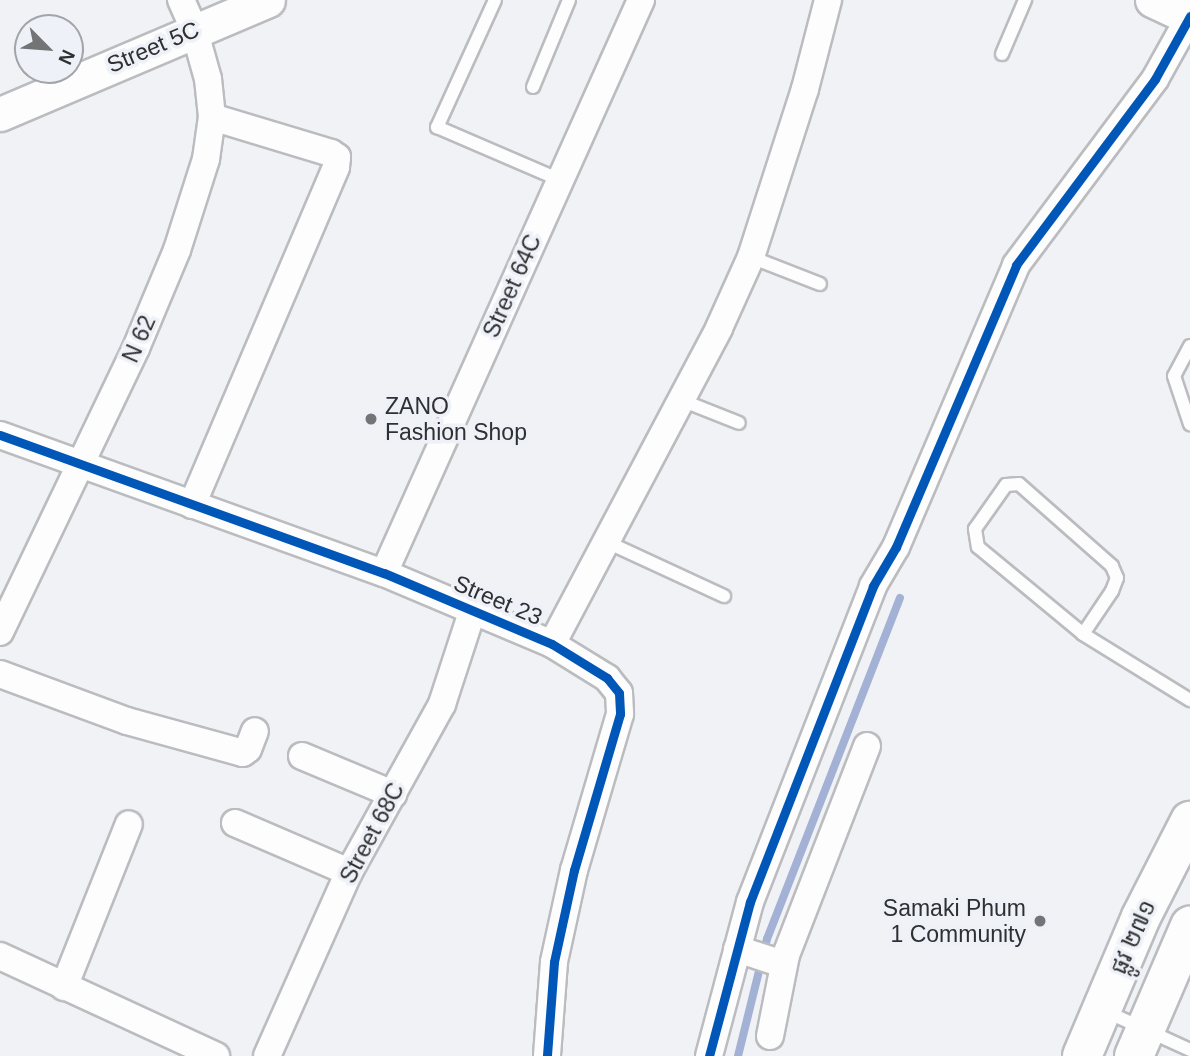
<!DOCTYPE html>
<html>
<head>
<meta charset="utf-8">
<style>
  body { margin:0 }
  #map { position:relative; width:1190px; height:1056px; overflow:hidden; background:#f0f2f5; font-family:Helvetica,"Noto Sans Khmer",sans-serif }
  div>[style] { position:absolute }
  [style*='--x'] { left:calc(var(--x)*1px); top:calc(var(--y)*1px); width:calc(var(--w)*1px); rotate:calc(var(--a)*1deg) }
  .stream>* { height:8px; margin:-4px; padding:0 4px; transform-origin:4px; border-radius:4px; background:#a2b1d4 }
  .roads { filter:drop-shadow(2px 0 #bbbcbf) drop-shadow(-2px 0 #bbbcbf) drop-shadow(0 2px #bbbcbf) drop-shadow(0 -2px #bbbcbf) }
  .service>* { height:12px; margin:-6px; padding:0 6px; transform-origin:6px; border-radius:6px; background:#fdfdfe }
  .minor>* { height:26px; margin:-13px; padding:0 13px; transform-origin:13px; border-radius:13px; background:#fdfdfe }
  .tertiary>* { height:33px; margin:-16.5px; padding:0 16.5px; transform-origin:16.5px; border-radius:16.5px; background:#fdfdfe }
  .primary>* { height:38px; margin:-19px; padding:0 19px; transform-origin:19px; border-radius:19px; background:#fdfdfe }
  .cycleway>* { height:9px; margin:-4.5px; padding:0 4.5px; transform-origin:4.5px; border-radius:4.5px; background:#0057b8 }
  .dots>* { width:19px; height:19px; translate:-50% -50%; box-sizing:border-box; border:4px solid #eef1f7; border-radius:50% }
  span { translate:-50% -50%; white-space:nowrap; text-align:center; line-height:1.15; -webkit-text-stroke:7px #eef1f7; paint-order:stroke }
  .street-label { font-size:23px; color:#2f3032 }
  .poi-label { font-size:23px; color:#2f3032 }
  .left { translate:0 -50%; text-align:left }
  .right { translate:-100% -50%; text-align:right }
  .north { position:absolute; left:14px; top:14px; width:70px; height:70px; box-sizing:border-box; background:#eef1f7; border:2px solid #a2a4a8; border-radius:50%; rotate:115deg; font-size:19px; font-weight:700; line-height:28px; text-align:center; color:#2f3032 }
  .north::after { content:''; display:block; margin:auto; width:24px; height:32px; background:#737476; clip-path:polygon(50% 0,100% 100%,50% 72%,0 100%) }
</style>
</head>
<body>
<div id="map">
  <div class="stream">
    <i style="--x:738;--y:1056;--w:121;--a:-76.1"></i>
    <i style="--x:767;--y:939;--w:366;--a:-68.7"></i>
  </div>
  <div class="roads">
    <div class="service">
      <i style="--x:495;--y:0;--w:140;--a:114.5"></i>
      <i style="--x:437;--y:127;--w:134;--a:23.3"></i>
      <i style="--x:1002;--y:54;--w:59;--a:-66.9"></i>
      <i style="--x:533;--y:87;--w:94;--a:-67.5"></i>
      <i style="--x:751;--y:257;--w:74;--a:21.4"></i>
      <i style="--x:1190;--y:346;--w:34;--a:118"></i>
      <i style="--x:1174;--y:376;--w:51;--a:71.6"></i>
      <i style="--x:681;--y:400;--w:62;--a:21.6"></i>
      <i style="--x:607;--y:542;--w:129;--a:24.8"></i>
      <i style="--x:1083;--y:634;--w:52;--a:-56"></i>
      <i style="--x:1112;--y:591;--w:14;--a:-69"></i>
      <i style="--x:1117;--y:578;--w:13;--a:-113"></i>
      <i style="--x:1112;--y:566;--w:124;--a:-138.6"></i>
      <i style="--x:1019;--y:484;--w:13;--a:176"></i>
      <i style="--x:1006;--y:485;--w:54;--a:125.2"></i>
      <i style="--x:975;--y:529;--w:18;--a:81"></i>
      <i style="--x:978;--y:547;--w:136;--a:39.6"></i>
      <i style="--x:1083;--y:634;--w:126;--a:31.7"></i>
      <i style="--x:1105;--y:1011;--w:94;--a:24.6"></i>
    </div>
    <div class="minor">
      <i style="--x:0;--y:435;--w:408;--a:19.8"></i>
      <i style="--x:384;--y:573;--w:182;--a:22.9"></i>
      <i style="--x:552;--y:644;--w:65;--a:31.7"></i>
      <i style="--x:607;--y:678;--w:19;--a:51"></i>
      <i style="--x:619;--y:693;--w:21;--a:87"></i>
      <i style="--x:620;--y:714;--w:163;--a:106.4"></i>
      <i style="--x:574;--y:870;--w:94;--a:102.3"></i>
      <i style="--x:554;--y:962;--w:94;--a:94.3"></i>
      <i style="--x:192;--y:505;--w:367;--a:-66.9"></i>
      <i style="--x:336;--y:167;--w:10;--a:-84"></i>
      <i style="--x:337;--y:157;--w:7;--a:-146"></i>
      <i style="--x:331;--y:153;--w:124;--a:-163.2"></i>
      <i style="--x:384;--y:573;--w:628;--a:-65.84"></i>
      <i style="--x:0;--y:632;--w:315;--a:-64.4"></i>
      <i style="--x:136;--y:348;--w:106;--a:-67.3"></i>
      <i style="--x:177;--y:250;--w:96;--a:-72.3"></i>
      <i style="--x:206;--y:159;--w:42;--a:-81.9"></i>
      <i style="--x:212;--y:117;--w:38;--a:-96"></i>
      <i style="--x:208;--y:79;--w:52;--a:-105.6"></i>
      <i style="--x:194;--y:29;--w:32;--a:-114"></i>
      <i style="--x:552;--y:644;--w:357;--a:-62.1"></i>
      <i style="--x:719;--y:328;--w:78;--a:-65.7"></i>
      <i style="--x:751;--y:257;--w:176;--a:-72.2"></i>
      <i style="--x:805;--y:89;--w:92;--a:-75.5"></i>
      <i style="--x:0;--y:674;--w:135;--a:20.3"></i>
      <i style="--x:127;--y:721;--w:120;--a:15.4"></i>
      <i style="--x:243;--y:753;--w:6;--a:-39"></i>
      <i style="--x:248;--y:749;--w:19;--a:-69"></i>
      <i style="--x:302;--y:756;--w:99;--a:22.7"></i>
      <i style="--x:235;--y:823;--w:124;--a:23.3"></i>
      <i style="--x:737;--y:949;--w:48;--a:18.1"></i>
      <i style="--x:0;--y:956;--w:238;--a:24.8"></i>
      <i style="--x:64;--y:987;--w:175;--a:-68.3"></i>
      <i style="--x:770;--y:1036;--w:83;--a:-78.8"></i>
      <i style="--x:786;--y:955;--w:224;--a:-68.8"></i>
      <i style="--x:267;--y:1056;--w:201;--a:-66"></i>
      <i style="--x:349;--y:872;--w:192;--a:-61"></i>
      <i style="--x:442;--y:704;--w:100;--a:-71.9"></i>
      <i style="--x:709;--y:1056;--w:159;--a:-75.1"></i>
      <i style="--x:750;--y:902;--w:339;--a:-68.7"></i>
      <i style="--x:873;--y:586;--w:45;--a:-59.5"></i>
      <i style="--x:896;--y:547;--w:306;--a:-66.9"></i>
      <i style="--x:1016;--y:265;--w:232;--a:-53.2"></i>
      <i style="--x:1155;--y:79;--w:72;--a:-60.9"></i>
    </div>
    <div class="tertiary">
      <i style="--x:1152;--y:0;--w:42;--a:25.3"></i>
      <i style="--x:0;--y:114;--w:291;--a:-23"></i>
    </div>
    <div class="primary">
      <i style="--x:1082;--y:1056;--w:151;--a:-67"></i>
      <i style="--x:1141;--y:917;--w:108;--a:-63"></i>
      <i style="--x:1134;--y:1056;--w:142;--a:-66.7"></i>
    </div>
  </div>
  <div class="cycleway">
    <i style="--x:0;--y:435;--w:408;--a:19.8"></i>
    <i style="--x:384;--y:573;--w:182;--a:22.9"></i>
    <i style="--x:552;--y:644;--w:65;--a:31.7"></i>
    <i style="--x:607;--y:678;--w:19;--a:51"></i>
    <i style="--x:619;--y:693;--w:21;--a:87"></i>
    <i style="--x:620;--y:714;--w:163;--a:106.4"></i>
    <i style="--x:574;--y:870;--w:94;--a:102.3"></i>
    <i style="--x:554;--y:962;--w:94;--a:94.3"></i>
    <i style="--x:709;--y:1056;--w:159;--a:-75.1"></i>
    <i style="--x:750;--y:902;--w:339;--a:-68.7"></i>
    <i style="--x:873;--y:586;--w:45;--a:-59.5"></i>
    <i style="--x:896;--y:547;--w:306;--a:-66.9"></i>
    <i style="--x:1016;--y:265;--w:232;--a:-53.2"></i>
    <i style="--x:1155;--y:79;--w:72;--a:-60.9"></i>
  </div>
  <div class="dots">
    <i style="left:371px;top:419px;background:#737476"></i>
    <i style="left:1040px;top:921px;background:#737476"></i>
  </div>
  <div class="street-label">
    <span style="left:153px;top:47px;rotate:-23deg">Street 5C</span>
    <span style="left:512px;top:286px;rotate:-66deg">Street 64C</span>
    <span style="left:139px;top:339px;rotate:-66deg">N 62</span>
    <span style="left:498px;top:600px;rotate:23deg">Street 23</span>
    <span style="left:372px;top:833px;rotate:-62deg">Street 68C</span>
    <span style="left:1133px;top:937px;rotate:-66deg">ផ្លូវ ២៧១</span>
  </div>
  <div class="poi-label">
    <span class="left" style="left:385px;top:419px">ZANO<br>Fashion Shop</span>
    <span class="right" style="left:1026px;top:921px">Samaki Phum<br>1 Community</span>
  </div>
  <div class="north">N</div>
</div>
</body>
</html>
